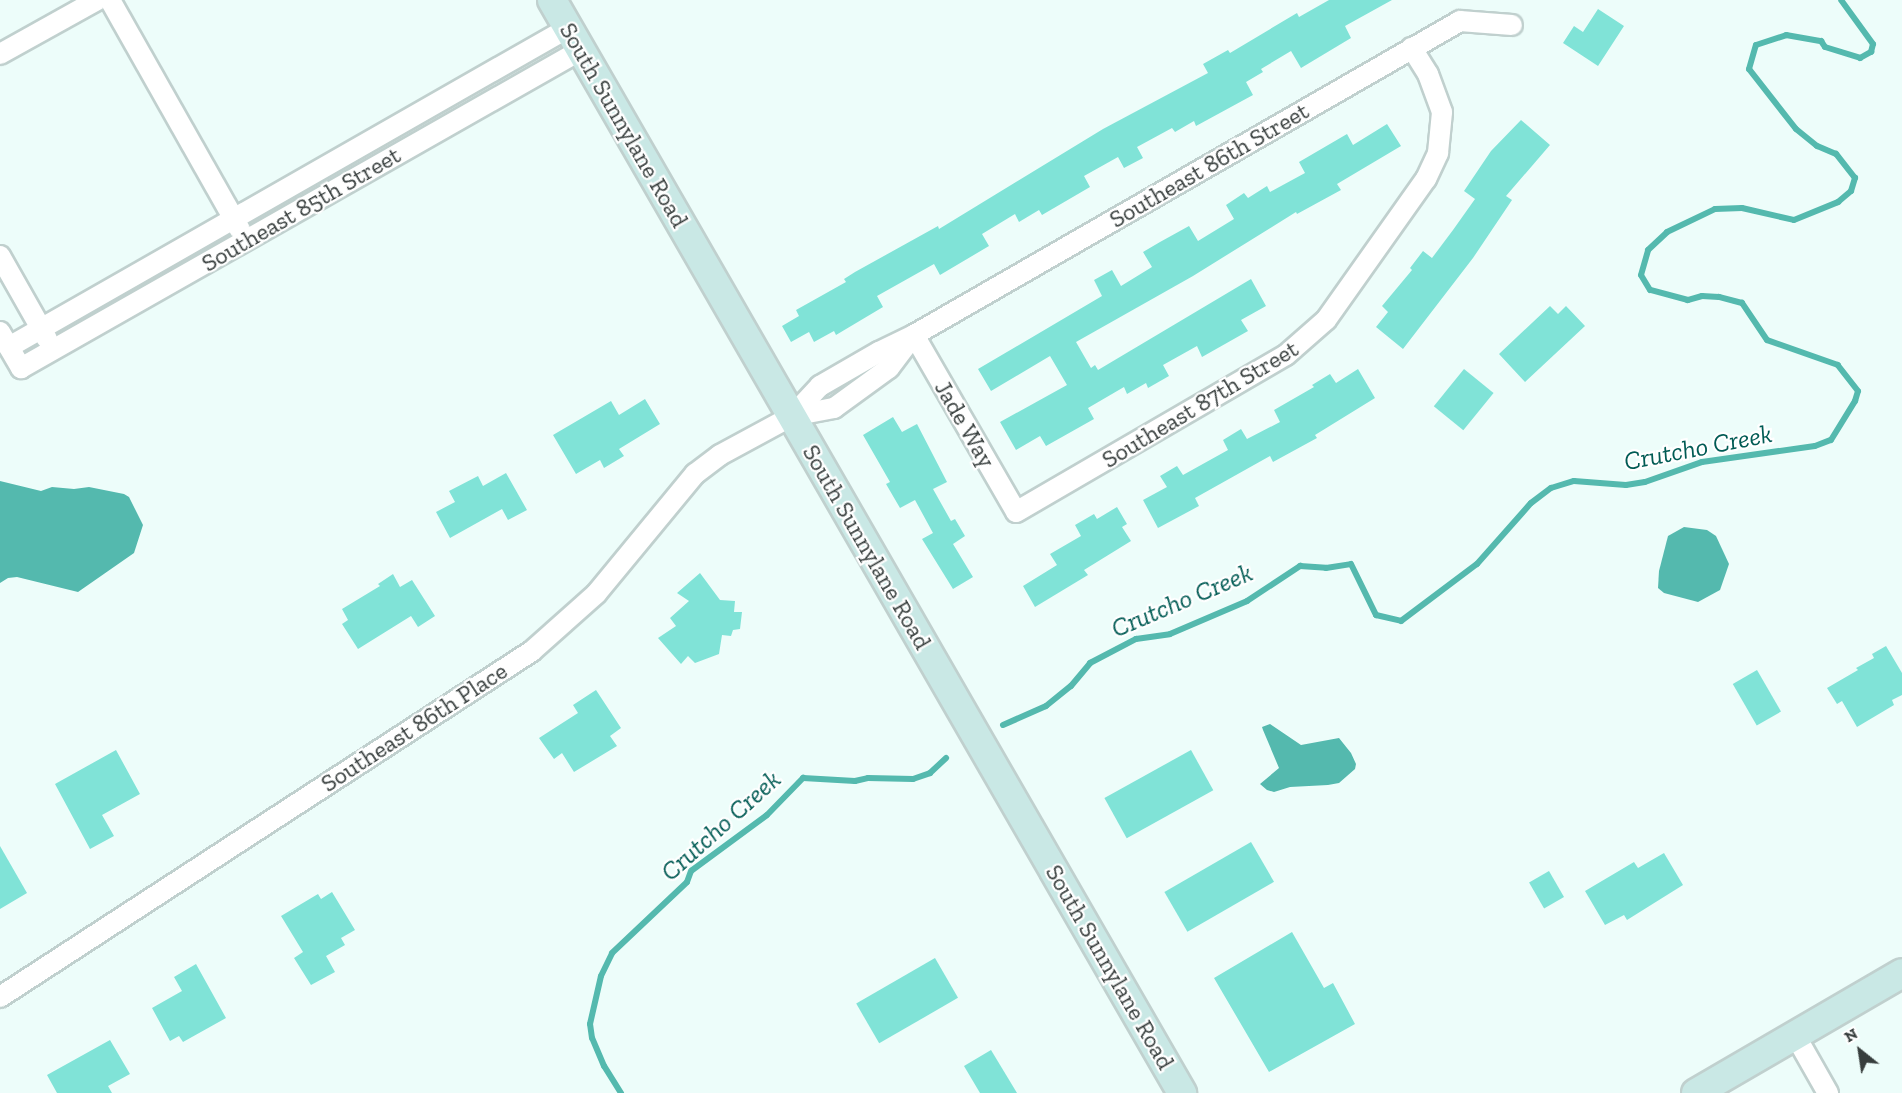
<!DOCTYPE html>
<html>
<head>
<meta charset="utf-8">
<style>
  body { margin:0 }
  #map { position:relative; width:1902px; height:1093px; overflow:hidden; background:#edfdfa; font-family:"Zilla Slab",serif }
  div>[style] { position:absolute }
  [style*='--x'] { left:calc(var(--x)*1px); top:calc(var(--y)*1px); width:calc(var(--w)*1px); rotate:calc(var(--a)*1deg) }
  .water>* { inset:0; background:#54b9ae }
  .stream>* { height:6px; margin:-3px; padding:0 3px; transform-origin:3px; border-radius:3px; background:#54b9ae }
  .building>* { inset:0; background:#80e3d7; transform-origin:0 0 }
  .roads { filter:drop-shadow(2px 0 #c0d0ce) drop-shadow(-2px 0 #c0d0ce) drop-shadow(0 2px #c0d0ce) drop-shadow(0 -2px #c0d0ce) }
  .street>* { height:20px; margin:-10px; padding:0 10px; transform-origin:10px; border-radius:10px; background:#fff }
  .secondary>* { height:28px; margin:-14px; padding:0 14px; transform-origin:14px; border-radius:14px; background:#c9e8e5 }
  span { translate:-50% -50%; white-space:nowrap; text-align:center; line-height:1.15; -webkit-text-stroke:4.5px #fff; paint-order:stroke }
  .street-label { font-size:24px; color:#373e3d }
  .water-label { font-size:26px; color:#005b54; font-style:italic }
  .north { position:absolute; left:1830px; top:1021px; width:60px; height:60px; -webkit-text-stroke:4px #fff; paint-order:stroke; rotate:330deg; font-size:16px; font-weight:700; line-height:24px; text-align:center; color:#373e3d }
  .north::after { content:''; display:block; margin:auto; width:21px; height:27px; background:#373e3d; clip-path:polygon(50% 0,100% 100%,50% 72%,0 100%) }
</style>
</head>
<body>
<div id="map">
  <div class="water">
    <i style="clip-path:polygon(0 481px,41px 491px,52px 487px,74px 489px,89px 487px,124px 494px,129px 497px,143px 525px,134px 553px,78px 592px,17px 577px,8px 578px,0 583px)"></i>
    <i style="clip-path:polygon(1684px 527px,1707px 530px,1716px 536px,1729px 564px,1720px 590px,1698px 602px,1664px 593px,1658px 588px,1659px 571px,1668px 536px)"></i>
    <i style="clip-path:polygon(1270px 724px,1301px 745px,1339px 738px,1351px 753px,1356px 764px,1355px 769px,1339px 783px,1328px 785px,1290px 787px,1274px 792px,1267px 790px,1260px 784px,1279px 768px,1263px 730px,1262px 727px)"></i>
  </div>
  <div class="stream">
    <i style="--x:1003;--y:725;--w:47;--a:-23.8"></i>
    <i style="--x:1046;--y:706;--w:32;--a:-39"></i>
    <i style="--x:1071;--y:686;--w:30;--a:-50"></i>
    <i style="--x:1090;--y:663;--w:52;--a:-27.6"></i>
    <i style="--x:1136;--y:639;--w:34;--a:-8"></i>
    <i style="--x:1170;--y:634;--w:84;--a:-23.2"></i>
    <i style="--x:1247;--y:601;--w:64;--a:-33.4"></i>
    <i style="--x:1300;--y:566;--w:26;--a:4"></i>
    <i style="--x:1326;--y:568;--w:25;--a:-9"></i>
    <i style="--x:1351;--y:564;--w:57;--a:63.9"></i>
    <i style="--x:1376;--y:615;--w:26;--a:13"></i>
    <i style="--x:1401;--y:621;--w:95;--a:-36.9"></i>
    <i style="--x:1477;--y:564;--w:81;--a:-48.5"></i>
    <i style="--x:1531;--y:503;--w:25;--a:-37"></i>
    <i style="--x:1551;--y:488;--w:24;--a:-17"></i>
    <i style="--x:1574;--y:481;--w:52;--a:4.4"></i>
    <i style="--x:1626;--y:485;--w:19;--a:-9"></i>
    <i style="--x:1645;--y:482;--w:60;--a:-19.3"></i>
    <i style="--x:1702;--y:462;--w:114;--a:-8.1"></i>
    <i style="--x:1815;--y:446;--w:17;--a:-21"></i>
    <i style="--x:1831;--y:440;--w:46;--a:-58.4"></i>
    <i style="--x:1855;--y:401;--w:10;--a:-73"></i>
    <i style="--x:1858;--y:391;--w:33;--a:-128"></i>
    <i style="--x:1838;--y:365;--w:75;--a:-160.6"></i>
    <i style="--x:1767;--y:340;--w:45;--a:-124"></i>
    <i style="--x:1742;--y:303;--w:24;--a:-165"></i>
    <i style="--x:1719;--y:297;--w:17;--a:-177"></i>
    <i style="--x:1702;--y:296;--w:15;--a:164"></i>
    <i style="--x:1688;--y:300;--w:39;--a:-165"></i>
    <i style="--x:1650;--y:290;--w:17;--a:-121"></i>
    <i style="--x:1641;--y:275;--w:26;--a:-74"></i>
    <i style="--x:1648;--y:250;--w:26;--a:-43"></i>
    <i style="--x:1667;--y:232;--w:53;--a:-25.6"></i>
    <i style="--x:1715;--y:209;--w:27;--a:-2"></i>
    <i style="--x:1742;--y:208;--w:53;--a:13"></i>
    <i style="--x:1794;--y:220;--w:48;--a:-22.2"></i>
    <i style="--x:1838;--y:202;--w:17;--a:-40"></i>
    <i style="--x:1851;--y:191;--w:14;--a:-73"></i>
    <i style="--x:1855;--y:178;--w:31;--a:-128"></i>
    <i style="--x:1836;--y:154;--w:21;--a:-157"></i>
    <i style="--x:1817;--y:146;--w:27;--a:-141"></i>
    <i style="--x:1796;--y:129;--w:76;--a:-128.1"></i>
    <i style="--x:1749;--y:69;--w:25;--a:-74"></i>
    <i style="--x:1756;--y:45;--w:32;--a:-18"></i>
    <i style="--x:1786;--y:35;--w:36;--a:10"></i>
    <i style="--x:1821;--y:41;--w:7;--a:56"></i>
    <i style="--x:1825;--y:47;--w:37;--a:17"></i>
    <i style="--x:1860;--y:58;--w:13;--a:-29"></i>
    <i style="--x:1871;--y:52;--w:8;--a:-76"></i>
    <i style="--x:1873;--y:44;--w:54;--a:-126"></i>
    <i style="--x:621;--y:1093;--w:32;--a:-122"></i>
    <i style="--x:604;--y:1066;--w:30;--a:-113"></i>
    <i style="--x:592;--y:1038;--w:14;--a:-98"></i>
    <i style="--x:590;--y:1024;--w:49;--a:-77.1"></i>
    <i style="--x:601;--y:976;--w:25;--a:-64"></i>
    <i style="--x:612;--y:953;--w:103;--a:-43.4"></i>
    <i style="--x:687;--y:882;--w:12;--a:-70"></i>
    <i style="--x:691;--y:871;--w:94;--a:-36.4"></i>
    <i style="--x:767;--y:815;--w:52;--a:-45.8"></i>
    <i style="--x:803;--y:778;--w:52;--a:3.3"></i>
    <i style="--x:855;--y:781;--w:13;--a:-13"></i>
    <i style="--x:868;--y:778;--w:45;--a:1.3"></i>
    <i style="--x:913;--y:779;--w:18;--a:-19"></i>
    <i style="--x:930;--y:773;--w:22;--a:-43"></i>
  </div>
  <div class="building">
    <i style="clip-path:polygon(1329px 0,1392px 0,1345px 26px,1351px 38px,1301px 68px,1291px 51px,1261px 69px,1263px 72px,1246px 82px,1253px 95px,1196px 126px,1194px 121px,1175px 132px,1172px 128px,1137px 147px,1143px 158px,1124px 168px,1118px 157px,1084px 176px,1090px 187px,1042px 215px,1039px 210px,1019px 222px,1015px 214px,982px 234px,989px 246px,940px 275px,934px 264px,877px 296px,883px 307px,836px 335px,834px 331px,814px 342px,809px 332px,791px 342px,782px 326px,799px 316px,796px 310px,846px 282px,844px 279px,855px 272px,938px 226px,939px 229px,1103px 129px,1208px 73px,1203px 64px,1228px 50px,1230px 53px,1297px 13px,1299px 17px)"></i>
    <i style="clip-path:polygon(1598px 9px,1624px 26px,1598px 66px,1563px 43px,1574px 26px,1583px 32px)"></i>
    <i style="clip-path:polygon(1521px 120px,1550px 145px,1506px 196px,1512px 200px,1473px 258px,1403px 349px,1376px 327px,1388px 312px,1382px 306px,1412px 270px,1410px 268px,1423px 251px,1432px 258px,1453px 230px,1475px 199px,1464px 191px,1491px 151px)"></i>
    <i style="clip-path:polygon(1387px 124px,1401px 146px,1337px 184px,1341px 190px,1297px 214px,1296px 212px,1193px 276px,1076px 342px,1091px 368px,1095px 365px,1098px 370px,1251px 279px,1266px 306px,1241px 320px,1248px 331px,1202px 357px,1197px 346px,1163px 365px,1169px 376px,1148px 388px,1146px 383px,1127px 394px,1124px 387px,1088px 408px,1094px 419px,1046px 446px,1040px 436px,1016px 450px,1000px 422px,1067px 385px,1050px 356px,991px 391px,978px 369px,1102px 296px,1094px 280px,1112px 270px,1121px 286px,1152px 267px,1143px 252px,1160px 242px,1189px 226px,1198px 241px,1234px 219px,1226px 205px,1244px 193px,1248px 198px,1267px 186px,1270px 192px,1305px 173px,1299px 162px,1347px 134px,1353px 145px)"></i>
    <i style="clip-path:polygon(1550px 306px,1558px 314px,1566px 306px,1585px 326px,1525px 382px,1499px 354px)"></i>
    <i style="clip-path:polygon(1358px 369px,1375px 398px,1315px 435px,1317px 438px,1273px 462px,1270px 456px,1195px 498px,1199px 506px,1158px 528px,1143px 500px,1167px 487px,1160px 476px,1177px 466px,1183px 475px,1228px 450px,1223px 440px,1241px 429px,1247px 439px,1280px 422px,1274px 410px,1314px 387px,1312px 385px,1330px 374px,1336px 383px)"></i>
    <i style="left:1464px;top:369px;width:38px;height:48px;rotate:39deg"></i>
    <i style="clip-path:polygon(645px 399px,660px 424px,619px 449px,624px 456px,604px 468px,600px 460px,576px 474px,553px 435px,611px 401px,619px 415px)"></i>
    <i style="clip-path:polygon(893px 417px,902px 432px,917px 424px,947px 482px,933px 489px,951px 521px,955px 519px,965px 536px,953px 544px,973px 577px,953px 589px,922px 539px,933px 533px,915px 500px,900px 508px,886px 484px,890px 482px,863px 435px)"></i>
    <i style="clip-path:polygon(506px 473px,527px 510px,508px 520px,502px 509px,450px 538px,436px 512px,455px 502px,449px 491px,478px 476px,483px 486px)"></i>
    <i style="clip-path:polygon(1117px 507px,1127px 524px,1122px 527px,1131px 541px,1084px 570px,1088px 575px,1035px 607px,1023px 586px,1057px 565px,1050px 554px,1081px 536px,1075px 525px,1094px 514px,1097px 519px)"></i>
    <i style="clip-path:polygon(700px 573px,720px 600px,735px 601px,734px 612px,742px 612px,740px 629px,733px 630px,731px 636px,722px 635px,719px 654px,695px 663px,688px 656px,681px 664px,658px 638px,676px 626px,670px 618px,689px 601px,677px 593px)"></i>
    <i style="clip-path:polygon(393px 574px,400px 587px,412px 580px,435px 616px,418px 627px,411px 616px,358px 649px,342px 624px,348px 620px,342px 609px,380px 586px,378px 584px)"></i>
    <i style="clip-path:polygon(1886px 646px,1902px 673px,1902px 695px,1892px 700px,1894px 705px,1857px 727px,1842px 701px,1837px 704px,1827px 688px,1858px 670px,1856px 668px,1874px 658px,1872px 654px)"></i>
    <i style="left:1757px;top:670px;width:48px;height:28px;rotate:60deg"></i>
    <i style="clip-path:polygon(596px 690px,621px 728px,610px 736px,617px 746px,574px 772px,562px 753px,554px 759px,539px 738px,578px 713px,573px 705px)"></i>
    <i style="clip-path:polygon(116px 750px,140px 794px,102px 815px,114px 836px,90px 849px,55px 784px)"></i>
    <i style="left:1191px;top:750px;width:46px;height:99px;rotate:61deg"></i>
    <i style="left:1251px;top:842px;width:46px;height:100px;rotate:60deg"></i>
    <i style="clip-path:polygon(0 846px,27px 893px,0 909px)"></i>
    <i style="clip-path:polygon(1664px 853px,1683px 885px,1627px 920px,1624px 915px,1605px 925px,1585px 891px,1634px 862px,1638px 868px)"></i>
    <i style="left:1549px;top:871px;width:30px;height:23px;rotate:60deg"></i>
    <i style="clip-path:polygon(332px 892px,355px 930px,341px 938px,345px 945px,326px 956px,335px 972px,311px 985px,294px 958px,303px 952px,281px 916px,318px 894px,321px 899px)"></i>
    <i style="clip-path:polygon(1292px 932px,1324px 988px,1333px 983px,1355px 1024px,1269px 1072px,1214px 978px)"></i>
    <i style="left:935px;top:958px;width:46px;height:91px;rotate:60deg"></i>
    <i style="clip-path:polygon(196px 964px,226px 1018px,183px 1042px,179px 1036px,170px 1041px,152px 1008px,182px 991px,174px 977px)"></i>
    <i style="clip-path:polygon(110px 1040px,130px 1074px,108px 1086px,112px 1093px,57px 1093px,47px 1075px)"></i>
    <i style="clip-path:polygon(991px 1050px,1017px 1093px,980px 1093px,964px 1066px)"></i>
  </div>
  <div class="roads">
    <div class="street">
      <i style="--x:110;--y:0;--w:264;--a:60.5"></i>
      <i style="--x:0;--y:54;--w:111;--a:-29.1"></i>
      <i style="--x:0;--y:256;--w:95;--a:60.5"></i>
      <i style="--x:0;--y:332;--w:42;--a:59.7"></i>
      <i style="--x:21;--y:368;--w:644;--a:-29.59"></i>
      <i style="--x:914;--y:335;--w:204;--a:60"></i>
      <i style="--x:1016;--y:512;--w:312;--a:-30.2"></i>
      <i style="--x:1286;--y:355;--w:53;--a:-41.2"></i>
      <i style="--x:1326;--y:320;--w:173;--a:-54.7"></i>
      <i style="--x:1426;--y:179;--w:29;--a:-65"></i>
      <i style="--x:1438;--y:153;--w:41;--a:-84.4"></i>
      <i style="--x:1442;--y:112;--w:40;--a:-110.2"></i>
      <i style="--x:1428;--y:74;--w:31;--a:-122"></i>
      <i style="--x:9;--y:347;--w:644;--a:-29.71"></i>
      <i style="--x:792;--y:416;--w:41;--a:-47"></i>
      <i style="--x:820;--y:386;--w:68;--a:-30"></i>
      <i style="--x:879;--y:352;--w:39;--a:-26"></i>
      <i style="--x:914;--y:335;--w:630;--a:-29.9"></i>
      <i style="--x:1460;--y:21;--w:52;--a:4.4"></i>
      <i style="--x:0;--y:997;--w:635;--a:-33.04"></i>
      <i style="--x:532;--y:651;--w:86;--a:-41.7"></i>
      <i style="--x:596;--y:594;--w:156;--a:-50.5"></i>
      <i style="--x:695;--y:474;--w:31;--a:-37"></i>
      <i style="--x:720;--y:455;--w:82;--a:-28.4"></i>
      <i style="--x:792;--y:416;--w:43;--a:-10.8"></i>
      <i style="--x:834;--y:408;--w:68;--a:-36"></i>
      <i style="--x:889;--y:368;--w:41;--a:-52.9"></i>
      <i style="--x:1795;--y:1035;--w:67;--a:60.4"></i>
    </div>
    <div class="secondary">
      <i style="--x:552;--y:0;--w:1262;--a:60.04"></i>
      <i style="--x:1696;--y:1093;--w:238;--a:-30.2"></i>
    </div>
  </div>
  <div class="street-label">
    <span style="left:624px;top:125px;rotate:60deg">South Sunnylane Road</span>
    <span style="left:1209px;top:165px;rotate:-30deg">Southeast 86th Street</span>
    <span style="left:301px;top:209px;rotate:-30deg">Southeast 85th Street</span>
    <span style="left:1200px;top:404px;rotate:-31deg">Southeast 87th Street</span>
    <span style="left:965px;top:424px;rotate:60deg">Jade Way</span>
    <span style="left:867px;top:547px;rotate:60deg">South Sunnylane Road</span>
    <span style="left:414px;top:727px;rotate:-33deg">Southeast 86th Place</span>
    <span style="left:1110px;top:967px;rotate:60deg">South Sunnylane Road</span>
  </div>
  <div class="water-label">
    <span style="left:1698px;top:448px;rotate:-11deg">Crutcho Creek</span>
    <span style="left:1182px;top:601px;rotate:-23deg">Crutcho Creek</span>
    <span style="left:721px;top:826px;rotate:-42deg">Crutcho Creek</span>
  </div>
  <div class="north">N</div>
</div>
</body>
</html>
